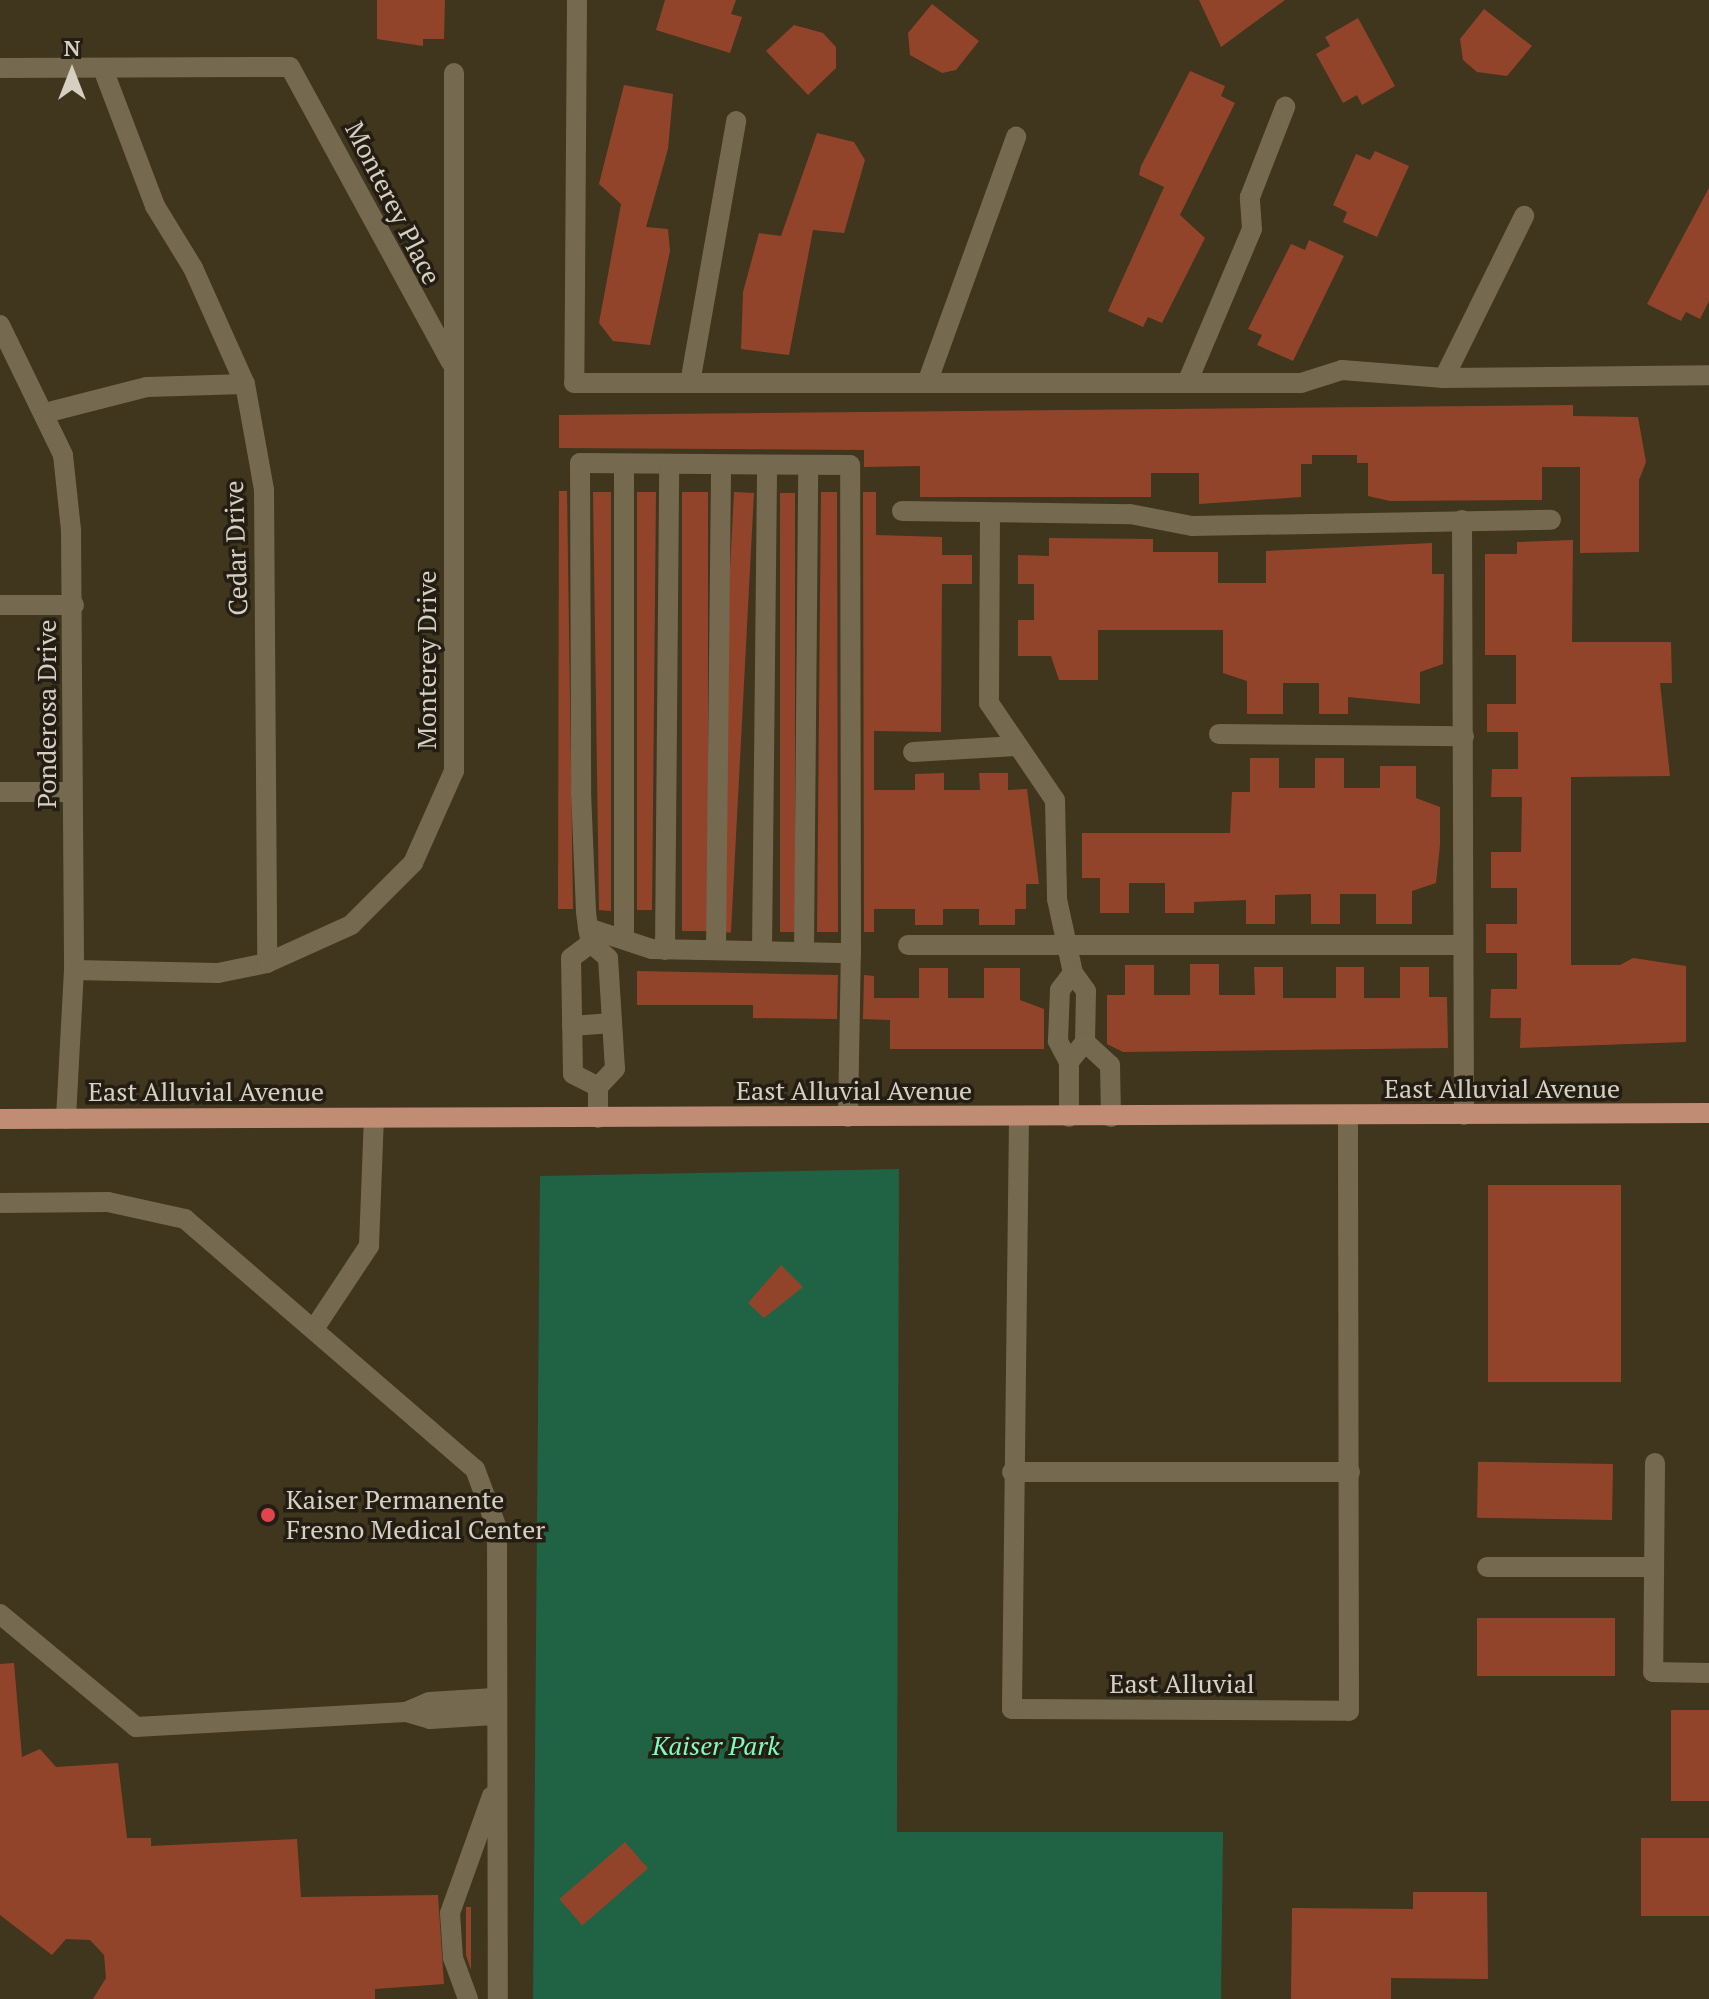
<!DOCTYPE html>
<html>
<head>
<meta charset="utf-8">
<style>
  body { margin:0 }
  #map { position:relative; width:1709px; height:1999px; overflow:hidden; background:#40351d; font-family:"PT Serif",serif }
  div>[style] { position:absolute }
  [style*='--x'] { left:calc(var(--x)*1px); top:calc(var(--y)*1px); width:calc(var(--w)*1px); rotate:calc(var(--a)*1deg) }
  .green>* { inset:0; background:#206344 }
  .building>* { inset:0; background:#92442a; transform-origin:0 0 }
  .minor>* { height:20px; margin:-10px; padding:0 10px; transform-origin:10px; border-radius:10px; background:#75694f }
  .major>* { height:20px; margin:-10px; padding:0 10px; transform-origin:10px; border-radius:10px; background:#c18c74 }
  .dots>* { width:22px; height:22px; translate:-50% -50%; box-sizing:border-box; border:4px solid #231d13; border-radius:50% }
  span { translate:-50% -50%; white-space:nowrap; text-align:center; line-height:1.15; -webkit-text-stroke:7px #231d13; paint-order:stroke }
  .street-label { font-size:26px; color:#d7d0c2 }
  .poi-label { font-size:26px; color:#d7d0c2 }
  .left { translate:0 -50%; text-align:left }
  .park-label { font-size:26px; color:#7efbbd; font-style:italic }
  .north { position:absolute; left:32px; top:32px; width:80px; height:80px; -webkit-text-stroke:6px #231d13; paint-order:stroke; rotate:0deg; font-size:22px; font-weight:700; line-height:32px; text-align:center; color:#d7d0c2 }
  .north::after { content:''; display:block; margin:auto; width:28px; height:36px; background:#d7d0c2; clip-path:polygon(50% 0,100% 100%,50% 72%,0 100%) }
</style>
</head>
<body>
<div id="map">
  <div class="green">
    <i style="clip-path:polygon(899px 1169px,897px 1832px,1223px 1832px,1221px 1999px,533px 1999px,540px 1176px)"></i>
  </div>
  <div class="building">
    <i style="clip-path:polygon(377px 0,445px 0,444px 39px,423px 39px,423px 46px,377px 39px)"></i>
    <i style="clip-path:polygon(665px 0,736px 0,731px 14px,742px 17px,730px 53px,656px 30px)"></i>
    <i style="clip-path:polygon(1199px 0,1285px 0,1221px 47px)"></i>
    <i style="clip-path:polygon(932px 4px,979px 41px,956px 70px,942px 73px,910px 55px,908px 33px)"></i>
    <i style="clip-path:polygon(1484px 9px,1532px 46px,1507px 76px,1477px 72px,1463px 60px,1460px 39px)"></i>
    <i style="clip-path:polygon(1358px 18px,1395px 86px,1362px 105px,1357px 95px,1343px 103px,1316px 54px,1330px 46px,1325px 37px)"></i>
    <i style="clip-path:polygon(794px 25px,823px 33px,836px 47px,836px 68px,808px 95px,766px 51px)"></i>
    <i style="clip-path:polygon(1190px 71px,1225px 86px,1221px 96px,1235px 103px,1180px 215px,1205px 238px,1162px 323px,1148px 317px,1143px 327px,1108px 311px,1164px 187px,1139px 175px,1141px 166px)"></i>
    <i style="clip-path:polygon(624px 85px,673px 94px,668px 149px,646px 227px,668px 229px,670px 251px,650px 345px,613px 341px,599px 323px,621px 204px,599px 184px)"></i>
    <i style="clip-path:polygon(817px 133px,854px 142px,865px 160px,844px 233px,813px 230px,789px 355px,741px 349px,743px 292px,759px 233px,781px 236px)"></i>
    <i style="clip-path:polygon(1375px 151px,1409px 166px,1377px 237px,1343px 222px,1347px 212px,1333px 205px,1356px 154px,1370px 160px)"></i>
    <i style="clip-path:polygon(1709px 188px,1709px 301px,1700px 319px,1686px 312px,1681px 321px,1647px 304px)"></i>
    <i style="clip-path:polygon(1309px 240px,1344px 256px,1293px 361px,1257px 345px,1262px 335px,1248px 329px,1291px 244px,1305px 250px)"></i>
    <i style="clip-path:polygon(1573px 405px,1573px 416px,1638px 417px,1646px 462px,1639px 480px,1639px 552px,1580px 553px,1580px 467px,1542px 467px,1542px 500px,1390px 501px,1368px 496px,1368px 463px,1357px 463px,1357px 455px,1312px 455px,1312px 464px,1301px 464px,1301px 497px,1199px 504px,1199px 473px,1151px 473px,1151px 497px,920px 497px,920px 466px,864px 467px,864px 450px,559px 448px,559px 415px)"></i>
    <i style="clip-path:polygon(559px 491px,567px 491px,573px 909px,558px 909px)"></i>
    <i style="clip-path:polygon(593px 492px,611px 492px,611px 911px,599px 910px)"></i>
    <i style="clip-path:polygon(637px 492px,656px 492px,652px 910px,637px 910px)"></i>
    <i style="left:682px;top:492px;width:26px;height:439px"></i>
    <i style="left:734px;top:492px;width:20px;height:440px;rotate:3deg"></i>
    <i style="clip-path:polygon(821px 492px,837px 492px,838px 932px,817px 932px)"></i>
    <i style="clip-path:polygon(863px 492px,876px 492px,876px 535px,942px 537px,942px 555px,972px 555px,972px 584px,942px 584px,941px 732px,874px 731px,874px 790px,915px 790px,915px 774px,944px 773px,944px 790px,980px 790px,979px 773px,1008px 773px,1008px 790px,1027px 789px,1039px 884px,1026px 884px,1026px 909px,1015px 909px,1015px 925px,979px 925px,979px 909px,943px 909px,943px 925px,915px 925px,915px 909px,874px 909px,874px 932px,864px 932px)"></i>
    <i style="left:780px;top:493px;width:15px;height:439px"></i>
    <i style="clip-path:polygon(1049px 538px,1153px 539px,1153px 552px,1218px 552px,1218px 583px,1266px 583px,1266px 551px,1432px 543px,1432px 574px,1444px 574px,1443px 664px,1420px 672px,1420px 704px,1348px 697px,1348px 714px,1319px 714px,1319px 683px,1283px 683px,1283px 714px,1247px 714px,1247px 681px,1223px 673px,1223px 630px,1098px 630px,1098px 680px,1059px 680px,1051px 656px,1018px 656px,1018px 620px,1034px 620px,1034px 584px,1018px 584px,1018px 555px,1049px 556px)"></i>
    <i style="clip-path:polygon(1573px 540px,1572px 642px,1671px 642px,1672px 683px,1660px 683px,1670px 776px,1571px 777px,1571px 965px,1620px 965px,1633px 958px,1686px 966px,1686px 1042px,1520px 1048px,1521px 1018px,1490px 1018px,1491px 989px,1517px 989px,1517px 953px,1486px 953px,1486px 924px,1517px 924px,1517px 888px,1491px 888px,1491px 852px,1521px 852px,1522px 797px,1491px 797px,1492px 769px,1518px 769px,1518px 732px,1487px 732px,1487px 704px,1516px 704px,1516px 655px,1485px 655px,1485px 554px,1517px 554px,1517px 542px)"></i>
    <i style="clip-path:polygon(1250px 758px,1279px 758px,1279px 788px,1315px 788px,1315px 758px,1344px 758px,1344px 788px,1380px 788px,1380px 766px,1416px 766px,1416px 798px,1440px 807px,1440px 845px,1436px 883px,1412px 891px,1412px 924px,1376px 924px,1376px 894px,1340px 894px,1340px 924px,1311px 924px,1311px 894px,1275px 895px,1275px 924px,1246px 924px,1246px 900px,1194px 902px,1194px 913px,1165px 913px,1165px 883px,1129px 883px,1129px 913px,1100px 913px,1100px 878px,1082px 878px,1082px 833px,1230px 833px,1232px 792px,1250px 792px)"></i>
    <i style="clip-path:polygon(1190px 964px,1219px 964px,1219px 995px,1255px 995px,1254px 967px,1283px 967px,1283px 998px,1336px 998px,1336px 967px,1364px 967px,1364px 998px,1400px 998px,1400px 967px,1429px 967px,1429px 997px,1447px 997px,1448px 1048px,1123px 1052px,1107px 1044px,1107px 995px,1125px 995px,1125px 965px,1154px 965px,1154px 995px,1190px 995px)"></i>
    <i style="clip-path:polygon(919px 968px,948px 968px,948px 998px,984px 998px,984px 968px,1020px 968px,1020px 1000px,1044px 1009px,1044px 1049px,890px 1049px,890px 1020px,863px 1019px,864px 975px,874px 976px,874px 998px,919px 998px)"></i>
    <i style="clip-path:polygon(637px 971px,838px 975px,837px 1019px,753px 1018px,753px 1005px,637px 1005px)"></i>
    <i style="left:1621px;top:1185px;width:197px;height:133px;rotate:90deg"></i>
    <i style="clip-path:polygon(781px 1265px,803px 1287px,764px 1318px,748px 1303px)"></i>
    <i style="left:1613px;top:1464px;width:56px;height:135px;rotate:91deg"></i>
    <i style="left:1477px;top:1618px;width:138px;height:58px"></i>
    <i style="clip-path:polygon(14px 1663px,22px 1757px,40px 1749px,56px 1767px,118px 1763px,127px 1838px,151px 1838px,151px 1846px,297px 1839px,301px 1897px,438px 1895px,444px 1984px,375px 1989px,375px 1999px,93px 1999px,106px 1978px,104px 1955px,90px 1940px,66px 1939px,52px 1955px,0 1915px,0 1664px)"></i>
    <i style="left:1671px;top:1710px;width:38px;height:91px"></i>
    <i style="left:1641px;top:1838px;width:68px;height:78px"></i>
    <i style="left:625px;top:1842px;width:35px;height:87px;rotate:49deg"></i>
    <i style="clip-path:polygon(1413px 1892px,1487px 1892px,1488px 1979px,1391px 1978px,1391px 1999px,1291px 1999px,1292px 1908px,1413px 1909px)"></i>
    <i style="clip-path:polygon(466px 1907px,471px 1907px,471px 1970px,466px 1955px)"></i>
  </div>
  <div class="minor">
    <i style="--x:577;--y:0;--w:383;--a:90.4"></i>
    <i style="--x:574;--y:383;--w:727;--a:0"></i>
    <i style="--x:1301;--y:383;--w:43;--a:-17.6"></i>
    <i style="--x:1342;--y:370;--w:102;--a:4.5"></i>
    <i style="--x:1444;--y:378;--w:265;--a:-0.6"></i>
    <i style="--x:0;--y:68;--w:290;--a:-0.2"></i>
    <i style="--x:290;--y:67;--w:336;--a:61.4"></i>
    <i style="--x:103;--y:69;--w:147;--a:69.2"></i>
    <i style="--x:155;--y:206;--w:73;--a:58.5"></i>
    <i style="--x:193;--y:268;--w:127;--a:65.9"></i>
    <i style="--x:245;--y:384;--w:108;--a:79.8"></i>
    <i style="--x:264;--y:490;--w:473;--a:89.6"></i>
    <i style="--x:0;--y:325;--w:144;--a:64.1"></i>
    <i style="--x:63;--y:455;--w:75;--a:83.9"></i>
    <i style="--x:71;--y:530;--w:440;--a:89.6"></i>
    <i style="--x:74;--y:970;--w:149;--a:93.1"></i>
    <i style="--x:1444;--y:378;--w:181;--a:-63.7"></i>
    <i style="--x:690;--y:383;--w:266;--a:-80"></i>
    <i style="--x:927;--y:383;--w:262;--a:-70.1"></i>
    <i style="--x:1187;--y:383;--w:167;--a:-67.1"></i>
    <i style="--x:1252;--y:229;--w:32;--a:-94"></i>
    <i style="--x:1250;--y:197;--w:97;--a:-68.7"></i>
    <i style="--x:45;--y:413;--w:105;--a:-14.3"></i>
    <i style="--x:147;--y:387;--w:98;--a:-1.8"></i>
    <i style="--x:624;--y:465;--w:474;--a:90"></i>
    <i style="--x:902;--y:511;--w:228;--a:0.8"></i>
    <i style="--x:1130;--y:514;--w:63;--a:11"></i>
    <i style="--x:1192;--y:526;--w:359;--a:-1"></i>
    <i style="--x:990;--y:513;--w:190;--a:90.3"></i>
    <i style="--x:989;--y:703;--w:117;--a:55.8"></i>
    <i style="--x:1055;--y:800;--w:99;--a:88.8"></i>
    <i style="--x:1057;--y:899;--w:76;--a:77.8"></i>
    <i style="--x:1073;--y:973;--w:22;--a:54"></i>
    <i style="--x:1086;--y:991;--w:51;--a:91.1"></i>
    <i style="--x:1085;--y:1042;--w:26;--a:129"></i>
    <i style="--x:1462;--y:520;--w:595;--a:89.81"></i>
    <i style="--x:0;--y:605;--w:74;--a:0"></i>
    <i style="--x:1219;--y:734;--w:245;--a:0.5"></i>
    <i style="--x:913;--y:752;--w:103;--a:-3.3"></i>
    <i style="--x:0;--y:792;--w:71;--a:0"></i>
    <i style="--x:588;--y:928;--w:67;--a:18.2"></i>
    <i style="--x:652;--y:949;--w:199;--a:1.2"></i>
    <i style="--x:851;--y:953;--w:488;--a:-90.1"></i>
    <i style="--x:850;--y:465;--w:270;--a:-179.6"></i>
    <i style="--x:580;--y:463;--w:329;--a:89.8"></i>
    <i style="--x:581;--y:792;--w:120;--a:87.6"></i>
    <i style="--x:586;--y:912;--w:16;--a:83"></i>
    <i style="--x:588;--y:928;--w:15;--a:79"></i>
    <i style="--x:908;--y:945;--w:554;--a:0"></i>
    <i style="--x:665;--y:950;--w:484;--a:-89.5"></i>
    <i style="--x:716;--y:950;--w:485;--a:-89.4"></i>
    <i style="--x:762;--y:951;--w:486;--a:-89.4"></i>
    <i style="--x:804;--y:952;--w:487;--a:-89.5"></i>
    <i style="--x:74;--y:970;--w:144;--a:1.2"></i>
    <i style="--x:218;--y:973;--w:50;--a:-11.5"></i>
    <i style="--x:267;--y:963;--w:92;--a:-24.3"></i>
    <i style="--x:351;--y:925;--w:88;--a:-45"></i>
    <i style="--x:413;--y:863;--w:101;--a:-66"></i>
    <i style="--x:454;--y:771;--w:698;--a:-90"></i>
    <i style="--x:572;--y:1026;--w:40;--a:-4.3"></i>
    <i style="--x:1085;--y:1042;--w:34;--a:43"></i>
    <i style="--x:1110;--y:1065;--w:52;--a:88.9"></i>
    <i style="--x:848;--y:1117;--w:164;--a:-89"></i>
    <i style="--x:1019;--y:1117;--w:592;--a:90.68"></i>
    <i style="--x:1012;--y:1709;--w:337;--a:0.3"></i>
    <i style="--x:1349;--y:1711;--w:595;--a:-90.1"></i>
    <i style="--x:1069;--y:1117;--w:55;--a:-90"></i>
    <i style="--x:1069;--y:1062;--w:24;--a:-118"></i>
    <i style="--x:1058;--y:1041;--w:51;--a:-87.8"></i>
    <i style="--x:1060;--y:990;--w:21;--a:-53"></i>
    <i style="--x:598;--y:1118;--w:31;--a:-90"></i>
    <i style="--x:598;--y:1087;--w:25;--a:-47"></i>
    <i style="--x:615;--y:1069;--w:111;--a:-93.6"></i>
    <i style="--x:608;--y:958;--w:23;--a:-139"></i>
    <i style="--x:591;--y:943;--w:25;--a:143"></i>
    <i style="--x:571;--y:958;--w:116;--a:89"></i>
    <i style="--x:573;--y:1074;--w:28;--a:27"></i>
    <i style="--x:0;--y:1203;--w:108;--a:-0.5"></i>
    <i style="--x:108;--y:1202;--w:79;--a:12.4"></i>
    <i style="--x:185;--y:1219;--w:383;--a:40.8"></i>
    <i style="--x:475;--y:1469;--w:63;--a:69.6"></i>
    <i style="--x:497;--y:1528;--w:471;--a:89.9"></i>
    <i style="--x:314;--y:1329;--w:100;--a:-56.5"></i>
    <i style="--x:369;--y:1246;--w:128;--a:-87.8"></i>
    <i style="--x:1655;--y:1463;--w:209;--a:90.5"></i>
    <i style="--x:1653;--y:1672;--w:56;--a:1"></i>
    <i style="--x:1012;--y:1472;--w:338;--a:0"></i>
    <i style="--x:1487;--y:1567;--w:167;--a:0"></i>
    <i style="--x:0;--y:1614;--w:177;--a:39.7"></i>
    <i style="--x:136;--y:1727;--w:270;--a:-3.2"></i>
    <i style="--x:406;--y:1712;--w:25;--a:16"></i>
    <i style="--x:430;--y:1719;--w:64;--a:-3.6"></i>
    <i style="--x:406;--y:1712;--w:25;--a:-23"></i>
    <i style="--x:429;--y:1702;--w:65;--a:-3.5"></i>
    <i style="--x:468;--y:1999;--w:44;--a:-110.1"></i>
    <i style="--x:453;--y:1958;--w:45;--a:-93.8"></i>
    <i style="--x:450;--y:1913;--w:124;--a:-70.3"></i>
  </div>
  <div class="major">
    <i style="--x:0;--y:1119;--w:1709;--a:-0.2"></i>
  </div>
  <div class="dots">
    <i style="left:268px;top:1515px;background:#e0444e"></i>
  </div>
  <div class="street-label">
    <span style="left:393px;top:203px;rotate:63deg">Monterey Place</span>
    <span style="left:236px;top:548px;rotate:-92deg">Cedar Drive</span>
    <span style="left:427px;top:660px;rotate:-90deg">Monterey Drive</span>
    <span style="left:47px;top:714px;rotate:-90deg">Ponderosa Drive</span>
    <span style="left:1502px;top:1089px">East Alluvial Avenue</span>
    <span style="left:854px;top:1091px">East Alluvial Avenue</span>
    <span style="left:206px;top:1092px">East Alluvial Avenue</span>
    <span style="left:1182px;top:1684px">East Alluvial</span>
  </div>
  <div class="poi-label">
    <span class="left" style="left:286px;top:1515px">Kaiser Permanente<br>Fresno Medical Center</span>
  </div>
  <div class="park-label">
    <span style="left:716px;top:1746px">Kaiser Park</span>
  </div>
  <div class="north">N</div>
</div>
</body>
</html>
